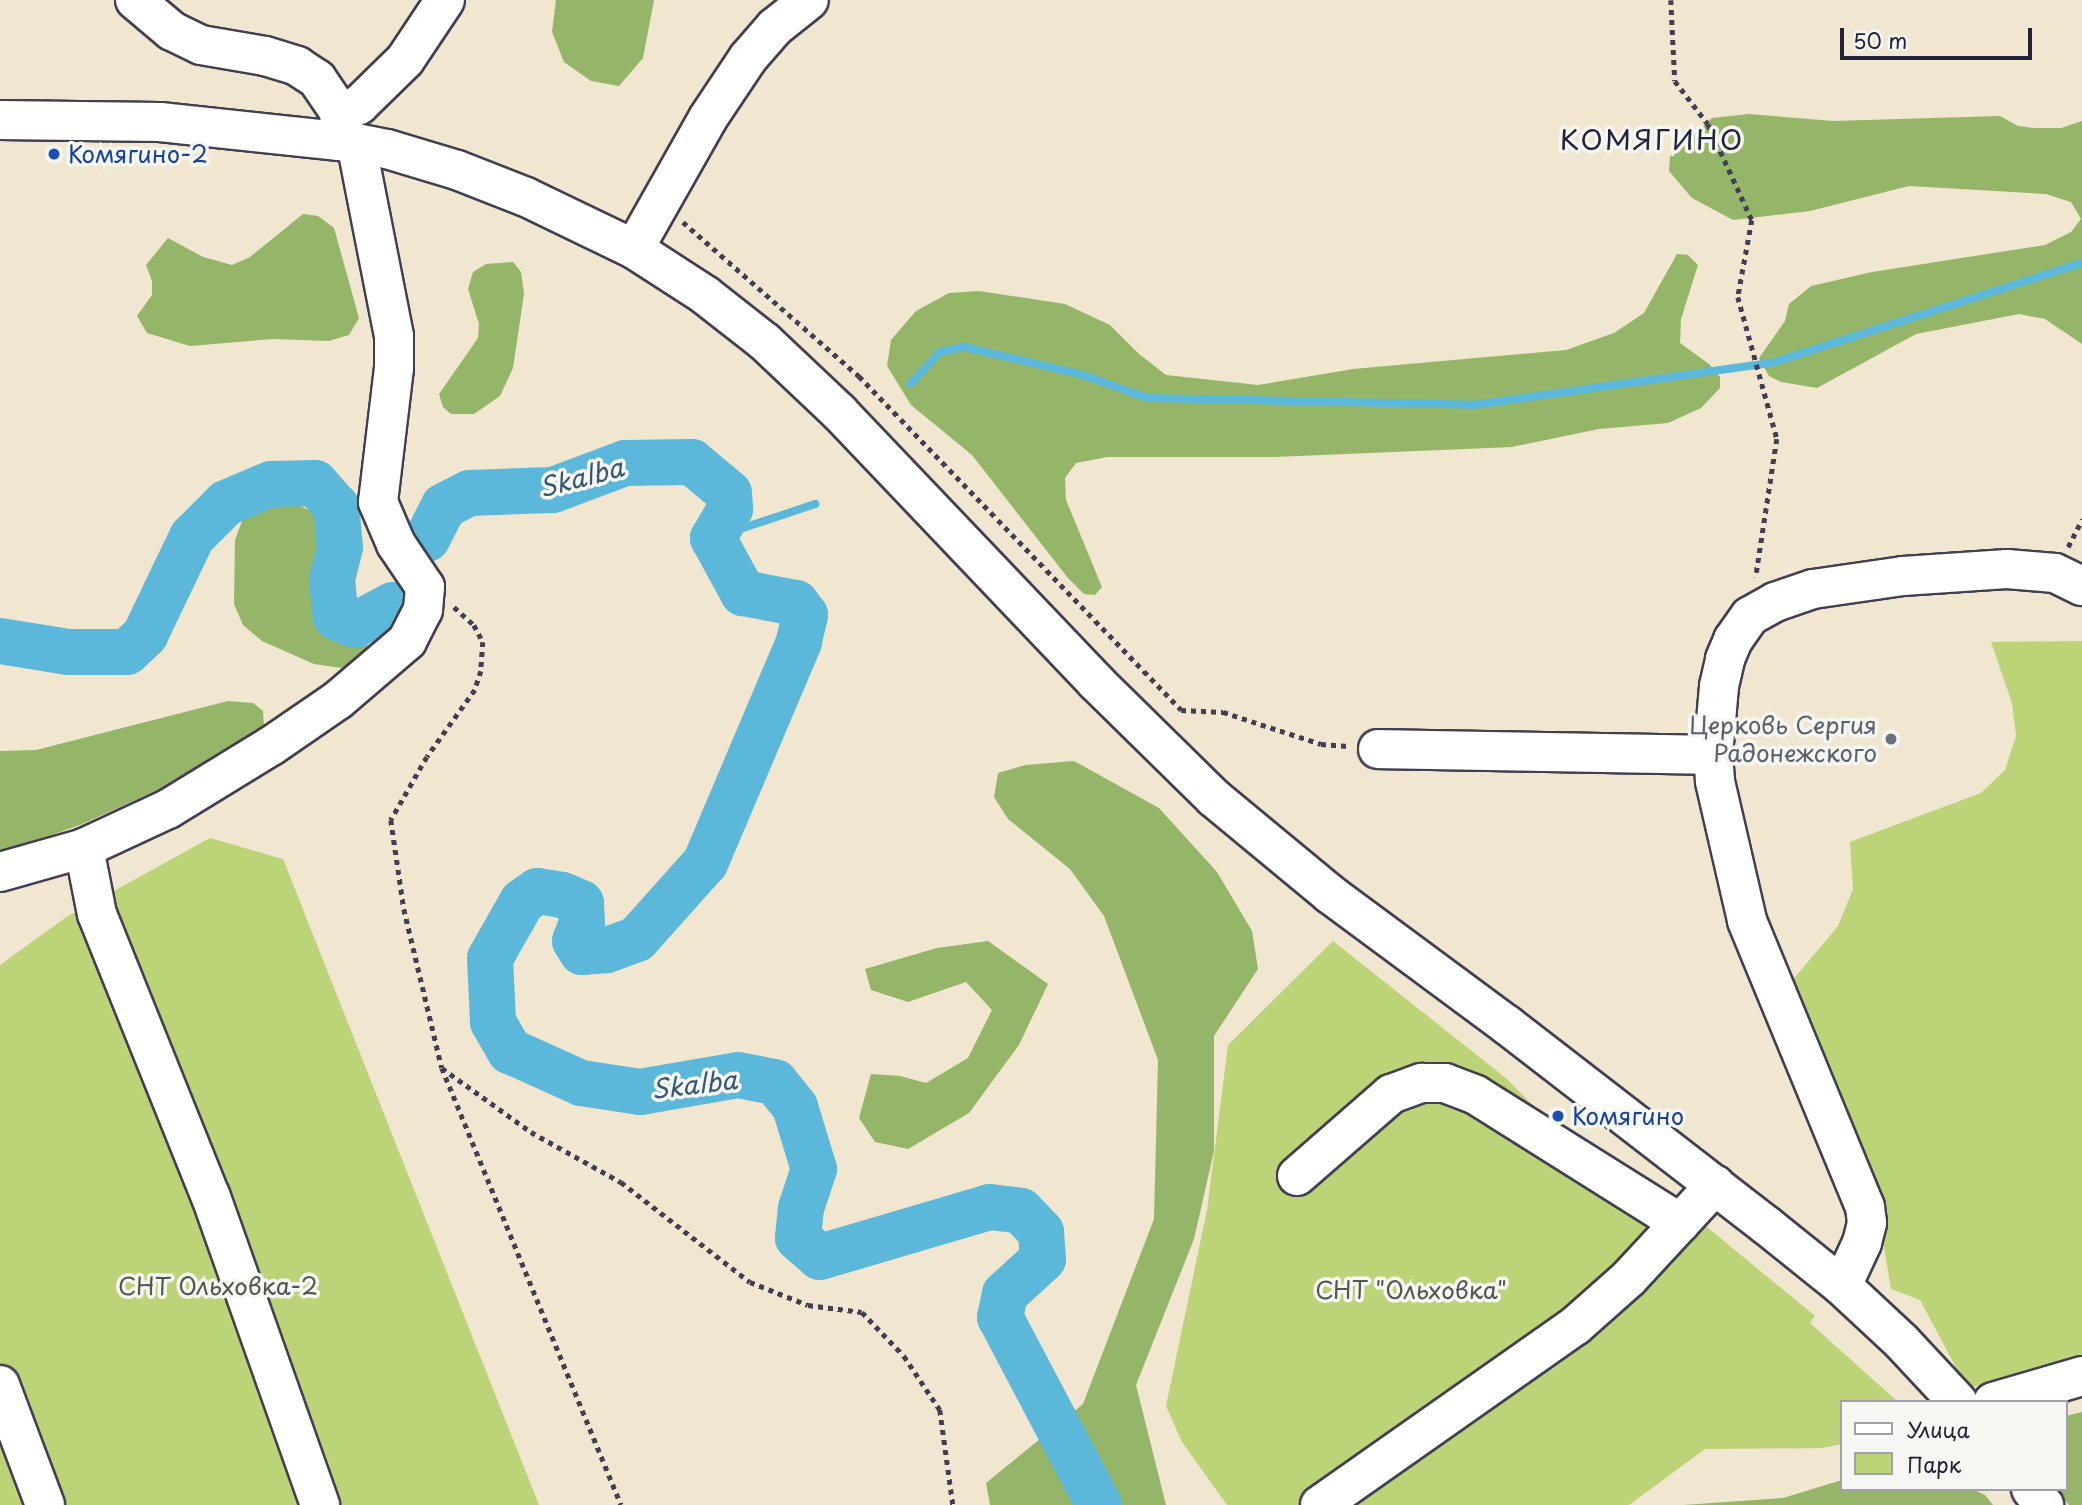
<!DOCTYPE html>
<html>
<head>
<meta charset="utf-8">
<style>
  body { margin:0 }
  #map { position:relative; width:2082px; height:1505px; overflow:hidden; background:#f1e6cf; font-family:"Playpen Sans",sans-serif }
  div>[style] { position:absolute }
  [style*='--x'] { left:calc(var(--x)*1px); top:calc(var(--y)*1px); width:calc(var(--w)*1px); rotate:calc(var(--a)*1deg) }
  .green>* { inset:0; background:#bcd378 }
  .forest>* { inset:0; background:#95b568 }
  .stream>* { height:8px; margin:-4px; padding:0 4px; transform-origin:4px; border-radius:4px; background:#5cb8da }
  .river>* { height:46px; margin:-23px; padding:0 23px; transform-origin:23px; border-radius:23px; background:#5cb8da }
  .path>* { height:4.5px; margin-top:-2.25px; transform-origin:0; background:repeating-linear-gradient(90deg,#413f51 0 5px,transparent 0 10px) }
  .roads { filter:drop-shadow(2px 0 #413f51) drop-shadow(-2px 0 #413f51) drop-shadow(0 2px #413f51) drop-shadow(0 -2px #413f51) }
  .minor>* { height:38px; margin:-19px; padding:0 19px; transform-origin:19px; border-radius:19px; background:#fff }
  .dots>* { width:19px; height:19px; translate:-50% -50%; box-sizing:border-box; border:4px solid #f6f6f2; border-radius:50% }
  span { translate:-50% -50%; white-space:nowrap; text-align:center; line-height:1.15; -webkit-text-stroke:7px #f6f6f2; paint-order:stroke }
  .transit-label { font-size:24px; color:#164399 }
  .left { translate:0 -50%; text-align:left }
  .worship-label { font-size:24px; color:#5b616d }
  .right { translate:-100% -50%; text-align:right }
  .park-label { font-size:24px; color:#50574d }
  .water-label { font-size:26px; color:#365673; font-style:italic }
  .quarter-label { font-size:28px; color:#22223b; letter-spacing:2px }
  .legend { position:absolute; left:1840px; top:1400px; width:228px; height:91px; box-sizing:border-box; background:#f6f6f2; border:2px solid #a1a1a9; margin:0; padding:9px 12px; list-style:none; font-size:21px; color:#22223b }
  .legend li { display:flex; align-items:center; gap:14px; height:35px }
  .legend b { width:35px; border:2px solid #a1a1a9 }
  .scale { position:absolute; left:1840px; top:28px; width:192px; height:32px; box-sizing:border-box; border:4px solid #22223b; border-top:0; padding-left:9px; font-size:21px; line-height:24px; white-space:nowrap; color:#22223b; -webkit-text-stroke:5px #f6f6f2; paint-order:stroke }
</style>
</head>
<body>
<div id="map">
  <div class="green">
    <i style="clip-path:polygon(2082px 641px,2082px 1362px,1967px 1388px,1920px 1300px,1891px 1289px,1878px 1211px,1791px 982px,1838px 926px,1853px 889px,1850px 842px,1981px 793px,2005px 770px,2016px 736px,2012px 703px,1991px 642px)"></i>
    <i style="clip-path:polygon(210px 838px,283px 859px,539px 1505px,0 1505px,0 965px,65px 918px)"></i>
    <i style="clip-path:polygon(1333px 941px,1507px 1079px,1608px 1183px,1696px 1218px,1815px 1316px,1810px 1323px,1898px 1402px,1842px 1402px,1842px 1444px,1822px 1448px,1705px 1449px,1629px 1505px,1227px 1505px,1182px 1442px,1166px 1406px,1207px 1210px,1228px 1045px)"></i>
  </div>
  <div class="forest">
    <i style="clip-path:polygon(556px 0,654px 0,643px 58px,619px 86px,591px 81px,564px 62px,552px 32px)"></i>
    <i style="clip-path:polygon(1749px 114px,1833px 121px,2000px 116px,2018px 126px,2035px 128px,2061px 128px,2082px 121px,2082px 344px,2045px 319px,2019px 314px,1916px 334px,1817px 388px,1781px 382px,1769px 376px,1759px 358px,1785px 321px,1789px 304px,1811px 286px,1872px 272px,2045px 245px,2071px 232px,2081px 219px,2071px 202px,2046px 194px,1909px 186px,1810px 211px,1733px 220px,1692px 198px,1669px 171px,1670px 157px,1712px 118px)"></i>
    <i style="clip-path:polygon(303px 214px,318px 216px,334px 228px,359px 318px,349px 335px,329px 341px,273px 339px,190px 346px,147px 333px,137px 316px,152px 295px,152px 281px,146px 265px,168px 238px,203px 257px,232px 265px,250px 257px)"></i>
    <i style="clip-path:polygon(1677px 254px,1688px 255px,1698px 265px,1681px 319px,1680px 343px,1709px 364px,1720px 377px,1720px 388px,1701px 408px,1668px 423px,1599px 429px,1512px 447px,1274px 457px,1107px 457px,1076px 463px,1065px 478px,1066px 500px,1102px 587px,1095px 595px,1084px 594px,1068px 578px,972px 455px,911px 405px,887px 366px,891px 340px,916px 311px,949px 293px,979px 291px,1065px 304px,1110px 325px,1139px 354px,1166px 375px,1258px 385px,1353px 369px,1566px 350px,1614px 333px,1644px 313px)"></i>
    <i style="clip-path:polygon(513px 262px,521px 272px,524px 294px,513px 368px,500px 396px,474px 414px,451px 414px,443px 407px,439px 394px,478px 338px,479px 324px,468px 289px,473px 272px,486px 264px)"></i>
    <i style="clip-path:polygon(271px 499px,292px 501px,312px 512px,321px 531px,324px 551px,317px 605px,325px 625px,335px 634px,364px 637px,370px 651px,357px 664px,342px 668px,314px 664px,262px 641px,243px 625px,234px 604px,235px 540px,242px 521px,249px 511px)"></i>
    <i style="clip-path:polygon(228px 701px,253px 703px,263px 711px,264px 728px,233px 750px,177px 781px,80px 825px,0 853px,0 751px,36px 750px)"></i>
    <i style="clip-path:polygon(1074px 761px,1159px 808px,1217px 872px,1252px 931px,1258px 969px,1214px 1036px,1214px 1151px,1194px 1239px,1136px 1385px,1166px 1505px,990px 1505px,986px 1483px,1083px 1404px,1154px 1219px,1158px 1060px,1104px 916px,1070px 869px,1008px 819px,994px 797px,998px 773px,1026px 765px)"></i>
    <i style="clip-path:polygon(988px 941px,1048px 984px,1019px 1045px,969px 1113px,908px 1149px,875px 1142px,859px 1118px,871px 1074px,900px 1076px,926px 1083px,968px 1058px,992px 1010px,966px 982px,908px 1002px,871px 990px,865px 969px,937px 948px)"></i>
    <i style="clip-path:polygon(2082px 1412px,2082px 1505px,2069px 1505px,2056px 1489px,2066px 1489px,2066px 1416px)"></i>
    <i style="clip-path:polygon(1842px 1480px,1842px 1489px,1972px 1489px,1985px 1495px,1993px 1505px,1683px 1505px,1783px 1498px)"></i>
  </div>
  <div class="stream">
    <i style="--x:910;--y:384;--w:44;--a:-46.8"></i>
    <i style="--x:940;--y:352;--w:25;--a:-12"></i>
    <i style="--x:964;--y:347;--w:122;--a:13.2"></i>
    <i style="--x:1083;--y:375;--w:68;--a:19.8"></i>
    <i style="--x:1147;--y:398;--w:327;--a:1.2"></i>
    <i style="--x:1474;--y:405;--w:304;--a:-8.1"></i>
    <i style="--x:1775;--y:362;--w:323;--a:-17.9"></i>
    <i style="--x:713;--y:538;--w:108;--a:-18.4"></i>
  </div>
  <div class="river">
    <i style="--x:427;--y:539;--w:37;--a:-63"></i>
    <i style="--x:444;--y:506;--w:29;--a:-27"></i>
    <i style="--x:470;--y:493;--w:83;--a:-2.1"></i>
    <i style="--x:553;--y:490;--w:77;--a:-20.6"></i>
    <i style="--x:625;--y:463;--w:67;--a:-0.9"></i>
    <i style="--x:692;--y:462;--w:48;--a:40"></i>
    <i style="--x:729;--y:493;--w:16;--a:86"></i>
    <i style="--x:730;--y:509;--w:34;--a:120"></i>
    <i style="--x:713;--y:538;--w:63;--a:61.4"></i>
    <i style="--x:743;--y:593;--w:54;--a:10.7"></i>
    <i style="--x:796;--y:603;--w:15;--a:53"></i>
    <i style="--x:805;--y:615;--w:28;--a:103"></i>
    <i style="--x:799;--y:642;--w:240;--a:113"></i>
    <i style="--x:705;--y:863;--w:102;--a:131.8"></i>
    <i style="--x:637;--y:939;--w:33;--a:160"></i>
    <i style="--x:606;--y:950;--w:24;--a:175"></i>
    <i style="--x:582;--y:952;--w:13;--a:-122"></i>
    <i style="--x:575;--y:941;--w:19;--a:-69"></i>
    <i style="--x:582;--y:923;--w:20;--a:-93"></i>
    <i style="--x:581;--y:903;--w:21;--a:-157"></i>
    <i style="--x:562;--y:895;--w:25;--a:-171"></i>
    <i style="--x:537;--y:891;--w:19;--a:144"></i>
    <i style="--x:522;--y:902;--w:64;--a:119.7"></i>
    <i style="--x:490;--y:958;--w:64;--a:87.3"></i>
    <i style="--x:493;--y:1022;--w:34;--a:60"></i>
    <i style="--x:510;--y:1051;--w:78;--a:24.3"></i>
    <i style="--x:581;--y:1083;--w:60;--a:8.7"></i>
    <i style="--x:640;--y:1092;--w:99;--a:-9.8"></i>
    <i style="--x:738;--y:1075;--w:38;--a:11"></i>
    <i style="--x:775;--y:1082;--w:32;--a:51"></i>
    <i style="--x:795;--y:1107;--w:65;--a:73"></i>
    <i style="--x:814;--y:1169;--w:41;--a:108.4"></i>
    <i style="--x:801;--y:1208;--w:30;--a:96"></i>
    <i style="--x:798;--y:1238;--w:29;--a:41"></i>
    <i style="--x:820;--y:1257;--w:177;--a:-16.4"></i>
    <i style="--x:990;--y:1207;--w:31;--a:7"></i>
    <i style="--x:1021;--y:1211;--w:29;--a:46"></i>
    <i style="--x:1041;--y:1232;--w:27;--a:86"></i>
    <i style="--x:1043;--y:1259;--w:52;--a:137.4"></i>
    <i style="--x:1005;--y:1294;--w:24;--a:102"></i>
    <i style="--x:1000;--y:1317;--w:212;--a:62.2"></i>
    <i style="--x:0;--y:641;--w:69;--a:9.2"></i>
    <i style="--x:68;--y:652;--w:59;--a:0"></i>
    <i style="--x:127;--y:652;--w:25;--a:-43"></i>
    <i style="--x:145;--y:635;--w:109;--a:-64.4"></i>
    <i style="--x:192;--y:537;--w:48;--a:-45"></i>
    <i style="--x:226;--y:503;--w:49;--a:-22.9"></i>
    <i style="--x:271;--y:484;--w:44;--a:-1.3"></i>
    <i style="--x:315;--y:483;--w:31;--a:48"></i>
    <i style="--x:336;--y:506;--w:41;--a:84.4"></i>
    <i style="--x:340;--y:547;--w:34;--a:104"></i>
    <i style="--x:332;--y:580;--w:37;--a:84"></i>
    <i style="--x:336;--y:617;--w:21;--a:23"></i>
    <i style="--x:355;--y:625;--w:43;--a:-27.8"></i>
  </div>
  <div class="path">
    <i style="--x:1671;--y:0;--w:81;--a:87.2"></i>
    <i style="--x:1675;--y:81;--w:54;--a:52.5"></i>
    <i style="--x:1708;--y:124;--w:106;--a:65.4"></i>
    <i style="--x:1752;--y:220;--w:78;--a:100.3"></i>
    <i style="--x:1738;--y:297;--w:147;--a:74.6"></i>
    <i style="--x:1777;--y:439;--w:140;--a:98.7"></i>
    <i style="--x:683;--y:222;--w:234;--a:41.2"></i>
    <i style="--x:859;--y:376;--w:464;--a:46"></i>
    <i style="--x:1181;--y:710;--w:42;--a:2.7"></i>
    <i style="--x:1223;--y:712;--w:103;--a:18.1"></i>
    <i style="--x:1321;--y:744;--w:27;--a:4"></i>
    <i style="--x:2068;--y:547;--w:31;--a:-63"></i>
    <i style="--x:454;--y:607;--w:27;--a:42"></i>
    <i style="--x:474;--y:625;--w:19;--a:62"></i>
    <i style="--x:483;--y:642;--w:29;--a:94"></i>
    <i style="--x:481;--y:671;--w:20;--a:108"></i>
    <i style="--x:475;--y:690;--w:82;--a:125.6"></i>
    <i style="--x:427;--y:757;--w:73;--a:119.7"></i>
    <i style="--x:391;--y:820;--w:90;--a:81.7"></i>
    <i style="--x:404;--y:909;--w:163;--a:76.6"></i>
    <i style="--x:442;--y:1068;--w:472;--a:67.7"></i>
    <i style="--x:442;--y:1068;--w:110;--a:35.7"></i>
    <i style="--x:531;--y:1132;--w:103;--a:29.1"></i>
    <i style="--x:621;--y:1182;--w:163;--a:37.8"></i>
    <i style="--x:750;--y:1282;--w:62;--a:21.6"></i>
    <i style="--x:808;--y:1305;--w:54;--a:7.4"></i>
    <i style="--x:862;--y:1312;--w:61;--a:46.3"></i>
    <i style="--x:904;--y:1356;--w:65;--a:56.3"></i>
    <i style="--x:940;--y:1410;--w:96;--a:82.2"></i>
  </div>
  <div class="roads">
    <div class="minor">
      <i style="--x:135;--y:0;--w:48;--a:40"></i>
      <i style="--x:172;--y:31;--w:32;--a:26"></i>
      <i style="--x:201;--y:45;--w:65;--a:9.8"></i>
      <i style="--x:265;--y:56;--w:34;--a:17"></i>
      <i style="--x:297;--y:66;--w:24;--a:33"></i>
      <i style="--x:317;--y:79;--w:41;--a:55.9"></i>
      <i style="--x:340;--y:113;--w:28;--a:94"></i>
      <i style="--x:340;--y:113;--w:21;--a:-23"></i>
      <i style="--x:359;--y:105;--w:64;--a:-44.4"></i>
      <i style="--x:405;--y:60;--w:72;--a:-56.3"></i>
      <i style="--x:0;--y:120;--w:160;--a:0.7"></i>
      <i style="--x:160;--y:122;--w:197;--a:6.1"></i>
      <i style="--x:356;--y:143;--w:32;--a:11"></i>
      <i style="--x:387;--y:149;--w:73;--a:16.7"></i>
      <i style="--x:457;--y:170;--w:74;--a:21.4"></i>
      <i style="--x:526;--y:197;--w:120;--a:25.7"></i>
      <i style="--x:634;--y:249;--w:85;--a:32.9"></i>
      <i style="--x:705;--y:295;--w:76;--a:38.1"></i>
      <i style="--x:765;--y:342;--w:102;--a:43.4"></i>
      <i style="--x:839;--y:412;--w:373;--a:46.4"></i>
      <i style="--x:1096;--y:682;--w:165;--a:44.5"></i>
      <i style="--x:1214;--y:798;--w:151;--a:39.6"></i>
      <i style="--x:1330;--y:894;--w:220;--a:36.5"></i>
      <i style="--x:1507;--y:1025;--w:327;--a:37.7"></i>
      <i style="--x:1766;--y:1225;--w:97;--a:38.8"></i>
      <i style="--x:1842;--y:1286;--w:82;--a:43"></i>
      <i style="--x:1902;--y:1342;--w:82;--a:47"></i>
      <i style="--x:634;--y:249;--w:150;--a:-60.5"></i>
      <i style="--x:708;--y:118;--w:72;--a:-56.3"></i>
      <i style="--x:748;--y:58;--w:41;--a:-48.9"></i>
      <i style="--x:775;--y:27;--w:43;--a:-38.5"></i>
      <i style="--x:1378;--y:749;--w:335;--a:1"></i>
      <i style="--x:84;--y:848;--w:67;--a:78.9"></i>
      <i style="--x:97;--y:914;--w:305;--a:68.1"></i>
      <i style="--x:211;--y:1197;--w:327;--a:70.5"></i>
      <i style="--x:0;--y:872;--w:87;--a:-15.9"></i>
      <i style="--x:84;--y:848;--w:93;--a:-24.9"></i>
      <i style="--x:168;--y:809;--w:121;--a:-31.5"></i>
      <i style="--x:271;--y:746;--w:81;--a:-34.5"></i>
      <i style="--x:338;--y:700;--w:91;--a:-40.5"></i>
      <i style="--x:407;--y:641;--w:35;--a:-63"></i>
      <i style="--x:423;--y:610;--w:23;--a:-85"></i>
      <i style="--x:425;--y:587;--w:52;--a:-124"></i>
      <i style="--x:396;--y:544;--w:46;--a:-113.2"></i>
      <i style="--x:378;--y:502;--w:135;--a:-83.2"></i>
      <i style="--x:394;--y:368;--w:32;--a:-90"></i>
      <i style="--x:394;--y:336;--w:197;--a:-101.1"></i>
      <i style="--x:1297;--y:1176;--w:125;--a:-41.1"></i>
      <i style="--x:1391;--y:1094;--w:33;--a:-20"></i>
      <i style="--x:1422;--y:1083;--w:23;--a:0"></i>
      <i style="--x:1445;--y:1083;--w:33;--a:21"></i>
      <i style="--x:1476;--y:1095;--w:241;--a:32.1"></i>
      <i style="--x:1842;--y:1286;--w:47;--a:-65.1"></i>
      <i style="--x:1862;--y:1243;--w:21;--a:-76"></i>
      <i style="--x:1867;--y:1223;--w:16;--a:-97"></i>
      <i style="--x:1865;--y:1207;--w:310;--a:-112.4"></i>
      <i style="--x:1747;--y:920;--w:143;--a:-103"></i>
      <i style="--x:1715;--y:781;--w:26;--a:-94"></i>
      <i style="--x:1713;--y:755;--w:69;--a:-85"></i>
      <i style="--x:1719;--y:686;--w:28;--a:-77"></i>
      <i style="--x:1725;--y:659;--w:21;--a:-67"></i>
      <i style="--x:1733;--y:640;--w:29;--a:-55"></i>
      <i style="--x:1750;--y:616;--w:29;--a:-29"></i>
      <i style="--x:1775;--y:602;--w:40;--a:-18.9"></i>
      <i style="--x:1813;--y:589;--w:91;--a:-8.2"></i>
      <i style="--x:1903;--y:576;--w:104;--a:-3.9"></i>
      <i style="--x:2007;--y:569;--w:48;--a:4.8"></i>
      <i style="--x:2055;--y:573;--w:30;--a:26"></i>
      <i style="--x:0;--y:1385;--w:128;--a:69.4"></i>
      <i style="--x:1993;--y:1402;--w:93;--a:-16.3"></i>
      <i style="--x:2031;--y:1489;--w:21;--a:51"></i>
      <i style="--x:1320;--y:1505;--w:312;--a:-35.1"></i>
      <i style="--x:1575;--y:1326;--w:72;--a:-41.6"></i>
      <i style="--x:1629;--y:1278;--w:127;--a:-47.2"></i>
    </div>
  </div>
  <div class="dots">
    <i style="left:54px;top:154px;background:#1a4fb4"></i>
    <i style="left:1891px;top:739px;background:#6b7280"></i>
    <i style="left:1558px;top:1116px;background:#1a4fb4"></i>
  </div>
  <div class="transit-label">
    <span class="left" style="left:68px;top:154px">Комягино-2</span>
    <span class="left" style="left:1572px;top:1116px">Комягино</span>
  </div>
  <div class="worship-label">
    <span class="right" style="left:1877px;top:739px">Церковь Сергия<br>Радонежского</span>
  </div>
  <div class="park-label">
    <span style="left:218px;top:1286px">СНТ Ольховка-2</span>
    <span style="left:1411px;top:1290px">СНТ "Ольховка"</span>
  </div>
  <div class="water-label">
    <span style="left:581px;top:477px;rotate:-15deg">Skalba</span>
    <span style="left:694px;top:1084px;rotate:-7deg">Skalba</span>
  </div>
  <div class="quarter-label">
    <span style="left:1652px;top:139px">КОМЯГИНО</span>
  </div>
  <ul class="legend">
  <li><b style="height:9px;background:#fff"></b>Улица</li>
  <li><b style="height:19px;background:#bcd378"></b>Парк</li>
  </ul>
  <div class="scale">50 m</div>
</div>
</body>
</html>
